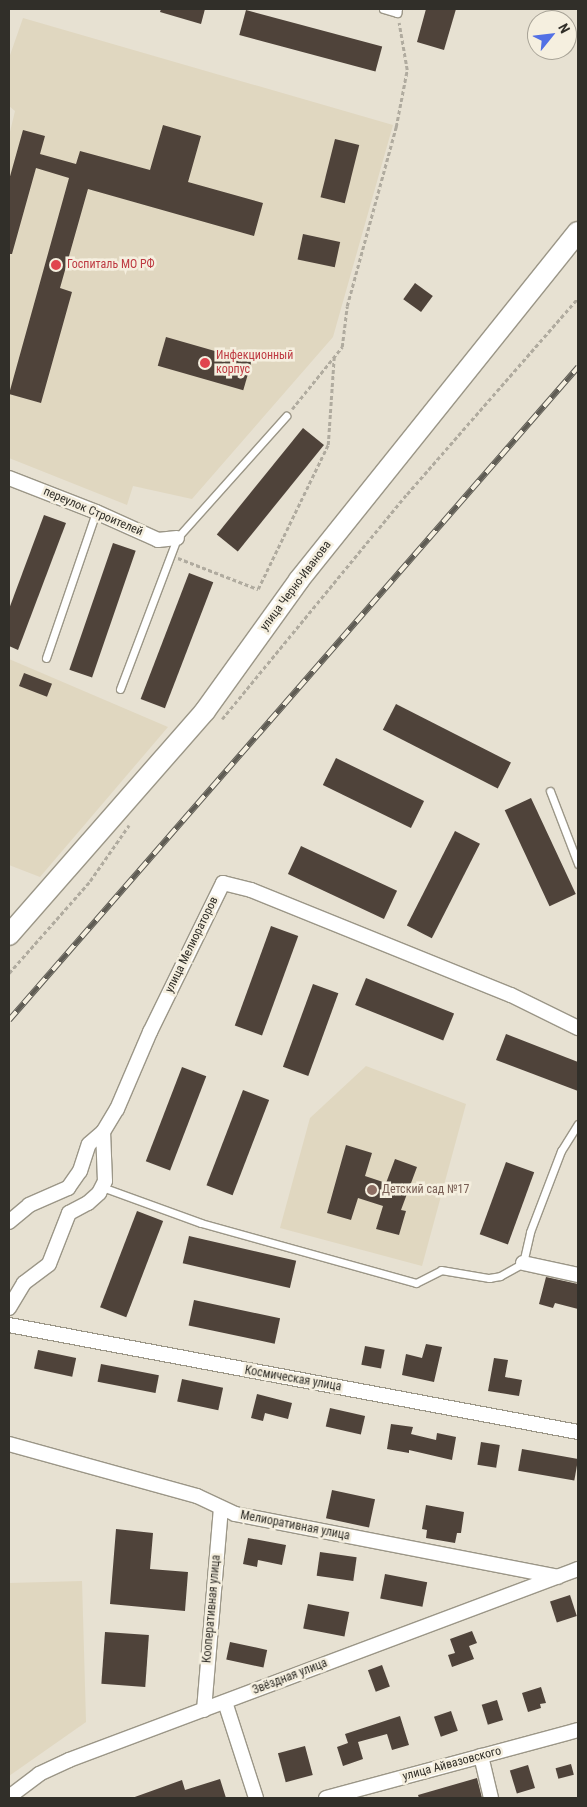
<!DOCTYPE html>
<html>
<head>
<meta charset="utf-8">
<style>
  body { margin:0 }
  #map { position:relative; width:587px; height:1807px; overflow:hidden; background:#e7e1d2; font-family:"Roboto Condensed",sans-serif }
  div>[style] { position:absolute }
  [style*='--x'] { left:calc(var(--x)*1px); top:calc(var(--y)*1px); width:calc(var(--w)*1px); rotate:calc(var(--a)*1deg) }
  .built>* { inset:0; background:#e0d7c0 }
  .building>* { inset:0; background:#4f433a; transform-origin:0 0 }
  .path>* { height:2.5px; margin-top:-1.25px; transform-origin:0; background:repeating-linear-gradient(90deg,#b0ab9f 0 4px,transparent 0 6.5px) }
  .roads { filter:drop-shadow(1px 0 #9b9687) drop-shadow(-1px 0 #9b9687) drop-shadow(0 1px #9b9687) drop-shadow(0 -1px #9b9687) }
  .service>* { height:7px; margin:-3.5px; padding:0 3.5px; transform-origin:3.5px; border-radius:3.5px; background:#fff }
  .minor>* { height:14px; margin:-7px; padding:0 7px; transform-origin:7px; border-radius:7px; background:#fff }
  .secondary>* { height:20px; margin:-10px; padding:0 10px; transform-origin:10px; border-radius:10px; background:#fff }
  .rail>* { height:5.5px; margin-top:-2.75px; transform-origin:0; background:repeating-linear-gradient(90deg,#f5efdf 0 11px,#5f5c54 0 22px); box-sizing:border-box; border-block:1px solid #5f5c54 }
  .dots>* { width:14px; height:14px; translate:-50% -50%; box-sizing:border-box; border:2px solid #f5efdf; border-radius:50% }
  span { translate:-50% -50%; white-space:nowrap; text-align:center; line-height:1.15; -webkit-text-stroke:5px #f5efdf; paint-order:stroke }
  .health-label { font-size:12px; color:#be3a42 }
  .left { translate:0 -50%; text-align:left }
  .street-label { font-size:12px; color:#312f29 }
  .education-label { font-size:12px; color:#785e54 }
  .frame { position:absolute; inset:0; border:10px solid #312f29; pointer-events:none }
  .north { position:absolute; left:527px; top:10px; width:50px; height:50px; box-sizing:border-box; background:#f5efdf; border:1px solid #a7a296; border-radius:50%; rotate:61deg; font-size:14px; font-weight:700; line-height:20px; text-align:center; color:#312f29 }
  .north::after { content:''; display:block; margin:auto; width:18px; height:22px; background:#5270e5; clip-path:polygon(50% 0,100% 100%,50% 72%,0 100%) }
</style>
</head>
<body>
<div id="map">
  <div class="built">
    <i style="clip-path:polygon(23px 18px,393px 125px,333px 337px,192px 499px,133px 486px,127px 505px,9px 458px,9px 136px,15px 111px,9px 106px,9px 58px)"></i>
    <i style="clip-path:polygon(9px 659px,168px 727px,40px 877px,9px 865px)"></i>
    <i style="clip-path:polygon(366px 1066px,466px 1104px,422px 1266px,280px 1228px,310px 1118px)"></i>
    <i style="clip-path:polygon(82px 1581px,86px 1722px,9px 1776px,9px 1583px)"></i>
  </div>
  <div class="building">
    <i style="clip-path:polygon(161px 9px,205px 9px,201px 24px,160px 12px)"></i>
    <i style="clip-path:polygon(426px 9px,456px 9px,444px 50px,417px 42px)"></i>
    <i style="left:246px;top:10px;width:141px;height:26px;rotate:15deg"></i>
    <i style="clip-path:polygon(163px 125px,201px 136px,188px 182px,263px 203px,254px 236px,88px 189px,60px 288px,72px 292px,41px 403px,9px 394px,69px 178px,36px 168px,12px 254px,9px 254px,9px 180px,23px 130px,45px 136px,40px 154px,76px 164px,80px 151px,150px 170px)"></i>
    <i style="left:335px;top:139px;width:25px;height:60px;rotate:14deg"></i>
    <i style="left:303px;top:234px;width:38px;height:26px;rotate:12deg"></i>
    <i style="left:415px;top:283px;width:22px;height:20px;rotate:36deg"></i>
    <i style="left:166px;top:337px;width:89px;height:30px;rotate:16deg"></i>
    <i style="left:303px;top:428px;width:27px;height:137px;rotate:39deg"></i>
    <i style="clip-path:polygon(44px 515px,66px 523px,18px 650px,9px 646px,9px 609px)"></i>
    <i style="left:113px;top:543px;width:24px;height:134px;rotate:19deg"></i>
    <i style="left:189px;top:573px;width:26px;height:135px;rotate:21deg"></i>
    <i style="left:24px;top:673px;width:30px;height:14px;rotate:21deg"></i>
    <i style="left:396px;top:704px;width:129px;height:29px;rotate:27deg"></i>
    <i style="left:336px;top:758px;width:98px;height:30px;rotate:26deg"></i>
    <i style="left:531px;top:798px;width:106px;height:29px;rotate:65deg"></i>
    <i style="left:455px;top:831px;width:28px;height:106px;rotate:27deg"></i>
    <i style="left:301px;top:846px;width:106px;height:31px;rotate:25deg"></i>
    <i style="left:271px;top:926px;width:29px;height:106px;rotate:20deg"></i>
    <i style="left:366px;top:978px;width:95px;height:29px;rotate:22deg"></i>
    <i style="left:313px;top:984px;width:27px;height:88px;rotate:20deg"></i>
    <i style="clip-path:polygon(506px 1034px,578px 1062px,578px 1091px,496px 1060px)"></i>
    <i style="left:182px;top:1067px;width:26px;height:101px;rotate:21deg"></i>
    <i style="left:243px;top:1090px;width:28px;height:102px;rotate:21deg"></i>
    <i style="clip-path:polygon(346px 1145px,372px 1153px,365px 1176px,386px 1183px,395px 1159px,417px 1167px,401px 1210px,406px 1211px,399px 1235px,376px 1229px,383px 1206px,358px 1198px,351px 1220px,327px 1213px)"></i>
    <i style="left:506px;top:1162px;width:30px;height:77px;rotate:20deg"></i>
    <i style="left:137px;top:1211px;width:28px;height:103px;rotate:21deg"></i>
    <i style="left:189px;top:1236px;width:110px;height:28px;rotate:13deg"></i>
    <i style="clip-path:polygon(546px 1277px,578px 1284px,578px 1309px,555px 1303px,553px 1308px,539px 1304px)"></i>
    <i style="left:194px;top:1300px;width:88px;height:26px;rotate:12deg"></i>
    <i style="clip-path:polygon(426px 1344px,442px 1347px,434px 1382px,402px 1375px,406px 1354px,422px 1358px)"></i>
    <i style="left:365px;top:1346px;width:20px;height:19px;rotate:11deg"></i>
    <i style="left:38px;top:1350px;width:39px;height:19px;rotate:12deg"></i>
    <i style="clip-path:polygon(494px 1358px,508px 1360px,505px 1377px,522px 1380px,519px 1396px,488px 1391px)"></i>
    <i style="left:101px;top:1364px;width:59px;height:18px;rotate:11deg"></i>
    <i style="left:182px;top:1379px;width:42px;height:23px;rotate:12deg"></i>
    <i style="clip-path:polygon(257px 1394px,292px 1403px,288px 1419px,265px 1413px,263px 1421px,251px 1418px)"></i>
    <i style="left:330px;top:1408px;width:36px;height:19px;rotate:13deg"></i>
    <i style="clip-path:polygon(391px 1424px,413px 1427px,411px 1434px,436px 1440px,437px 1433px,456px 1437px,452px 1460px,409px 1450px,409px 1453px,387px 1449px)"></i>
    <i style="left:481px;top:1442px;width:19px;height:23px;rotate:9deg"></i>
    <i style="left:522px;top:1449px;width:57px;height:22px;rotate:10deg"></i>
    <i style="left:332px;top:1490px;width:44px;height:29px;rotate:12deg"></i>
    <i style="clip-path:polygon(426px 1505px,464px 1512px,461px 1533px,457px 1533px,455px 1543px,426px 1538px,427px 1530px,422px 1529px)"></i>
    <i style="clip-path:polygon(116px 1529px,153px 1533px,150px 1569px,188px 1572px,185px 1611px,110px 1604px)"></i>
    <i style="clip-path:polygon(248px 1538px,286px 1545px,282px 1565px,258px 1560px,257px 1567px,243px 1564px)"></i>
    <i style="left:320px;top:1552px;width:37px;height:24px;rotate:8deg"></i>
    <i style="left:385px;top:1574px;width:43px;height:25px;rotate:11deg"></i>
    <i style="left:570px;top:1595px;width:22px;height:21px;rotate:72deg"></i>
    <i style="left:308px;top:1604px;width:42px;height:25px;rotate:11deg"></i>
    <i style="clip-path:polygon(472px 1631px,477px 1643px,469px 1646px,474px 1659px,452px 1667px,448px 1655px,455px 1653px,450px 1639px)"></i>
    <i style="left:105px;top:1632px;width:44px;height:52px;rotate:4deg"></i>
    <i style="left:230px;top:1642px;width:38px;height:18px;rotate:12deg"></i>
    <i style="left:382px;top:1665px;width:23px;height:15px;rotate:70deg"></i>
    <i style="clip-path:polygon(541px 1687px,546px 1703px,540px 1704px,541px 1708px,528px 1712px,522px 1693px)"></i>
    <i style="left:497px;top:1700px;width:21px;height:16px;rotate:73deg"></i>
    <i style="left:451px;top:1711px;width:21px;height:18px;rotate:71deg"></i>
    <i style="clip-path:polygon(400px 1716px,409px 1745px,392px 1750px,387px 1734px,358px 1742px,363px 1759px,343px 1766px,337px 1747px,348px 1743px,345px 1734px)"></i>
    <i style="left:305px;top:1746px;width:30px;height:28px;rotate:75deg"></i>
    <i style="left:571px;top:1764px;width:11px;height:16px;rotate:75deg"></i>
    <i style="left:528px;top:1765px;width:24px;height:19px;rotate:73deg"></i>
    <i style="clip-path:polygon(477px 1778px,482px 1798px,419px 1798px,418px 1795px)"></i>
    <i style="clip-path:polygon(220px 1779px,226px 1798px,132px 1798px,182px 1780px,185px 1790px)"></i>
  </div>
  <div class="path">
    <i style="--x:292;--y:409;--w:80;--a:-51.1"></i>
    <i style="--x:342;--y:347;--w:41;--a:-83"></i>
    <i style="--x:347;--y:306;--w:186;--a:-74.7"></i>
    <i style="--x:396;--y:127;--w:58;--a:-79.1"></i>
    <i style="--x:407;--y:70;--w:48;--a:-99.7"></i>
    <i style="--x:178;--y:558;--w:86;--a:21.2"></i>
    <i style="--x:258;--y:589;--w:160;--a:-64.1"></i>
    <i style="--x:328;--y:445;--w:89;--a:-86.1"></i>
    <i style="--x:222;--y:719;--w:291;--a:-50.6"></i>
    <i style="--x:407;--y:494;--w:260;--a:-48.9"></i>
    <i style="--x:9;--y:973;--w:123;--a:-48.6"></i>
    <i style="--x:90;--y:881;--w:68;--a:-55.1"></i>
  </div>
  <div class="roads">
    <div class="service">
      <i style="--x:383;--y:9;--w:15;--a:16"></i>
      <i style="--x:397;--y:13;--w:4;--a:-76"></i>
      <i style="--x:46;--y:658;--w:154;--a:-71.1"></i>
      <i style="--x:120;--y:689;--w:161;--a:-69.3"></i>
      <i style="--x:177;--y:538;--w:164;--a:-48.2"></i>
      <i style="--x:550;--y:791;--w:78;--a:69"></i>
      <i style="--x:102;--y:1187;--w:105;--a:20"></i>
      <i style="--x:201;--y:1223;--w:223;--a:15.6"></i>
      <i style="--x:416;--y:1283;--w:28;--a:-27"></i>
      <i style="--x:441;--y:1270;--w:49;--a:9.5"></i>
      <i style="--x:489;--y:1278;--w:11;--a:-10"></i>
      <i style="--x:500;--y:1276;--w:26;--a:-29"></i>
      <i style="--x:523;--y:1263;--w:32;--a:-77"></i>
      <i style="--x:530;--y:1232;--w:87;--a:-69.1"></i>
      <i style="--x:561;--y:1151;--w:32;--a:-58"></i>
    </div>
    <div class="minor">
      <i style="--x:9;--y:478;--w:93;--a:21.3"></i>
      <i style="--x:96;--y:512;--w:68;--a:24.3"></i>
      <i style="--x:158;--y:540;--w:19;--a:-6"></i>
      <i style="--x:9;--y:1222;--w:26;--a:-40"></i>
      <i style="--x:29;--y:1205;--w:43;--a:-23.6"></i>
      <i style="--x:68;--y:1188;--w:21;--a:-55"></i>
      <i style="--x:80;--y:1171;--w:28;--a:-72"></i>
      <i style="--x:89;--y:1144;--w:18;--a:-41"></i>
      <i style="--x:523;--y:1263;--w:56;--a:12.3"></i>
      <i style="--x:9;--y:1308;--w:29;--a:-59"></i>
      <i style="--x:24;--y:1283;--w:31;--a:-37"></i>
      <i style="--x:49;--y:1264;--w:55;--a:-68.6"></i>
      <i style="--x:69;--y:1213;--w:21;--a:-28"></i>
      <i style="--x:88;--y:1203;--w:15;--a:-42"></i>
      <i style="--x:99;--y:1193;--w:13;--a:-63"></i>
      <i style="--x:105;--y:1181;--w:49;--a:-92.3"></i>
      <i style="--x:103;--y:1132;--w:27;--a:-59"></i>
      <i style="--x:117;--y:1109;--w:84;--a:-66.8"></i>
      <i style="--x:150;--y:1032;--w:166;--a:-63.9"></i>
      <i style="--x:223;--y:883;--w:29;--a:14"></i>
      <i style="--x:251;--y:890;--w:280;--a:22"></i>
      <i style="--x:511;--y:995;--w:75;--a:26.2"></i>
      <i style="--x:9;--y:1325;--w:579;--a:10.65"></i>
      <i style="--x:9;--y:1444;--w:195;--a:15.5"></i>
      <i style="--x:197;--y:1496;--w:42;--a:25.3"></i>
      <i style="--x:235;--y:1514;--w:329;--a:11"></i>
      <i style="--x:225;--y:1702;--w:101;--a:72.1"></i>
      <i style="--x:204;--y:1710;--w:202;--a:-85.2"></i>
      <i style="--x:481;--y:1756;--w:43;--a:76.6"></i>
      <i style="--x:9;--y:1797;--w:38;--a:-37"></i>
      <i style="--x:39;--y:1774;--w:33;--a:-25"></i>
      <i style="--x:69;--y:1760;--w:544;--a:-20.57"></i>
      <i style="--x:326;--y:1798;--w:261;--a:-15.1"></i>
    </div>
    <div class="secondary">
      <i style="--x:9;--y:935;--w:298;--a:-48.8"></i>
      <i style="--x:205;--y:711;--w:161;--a:-54.3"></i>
      <i style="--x:299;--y:580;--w:446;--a:-51.3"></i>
    </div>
  </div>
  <div class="rail">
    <i style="--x:9;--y:1020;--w:866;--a:-48.93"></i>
  </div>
  <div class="dots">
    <i style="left:56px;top:265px;background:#e0444e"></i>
    <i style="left:205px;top:363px;background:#e0444e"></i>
    <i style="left:372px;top:1190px;background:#8d6e63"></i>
  </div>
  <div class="health-label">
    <span class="left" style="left:67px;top:265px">Госпиталь МО РФ</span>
    <span class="left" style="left:216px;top:363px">Инфекционный<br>корпус</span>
  </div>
  <div class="street-label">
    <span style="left:93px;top:512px;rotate:23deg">переулок Строителей</span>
    <span style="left:296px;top:586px;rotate:-53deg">улица Черно-Иванова</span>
    <span style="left:192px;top:945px;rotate:-64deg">улица Мелиораторов</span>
    <span style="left:293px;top:1379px;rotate:10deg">Космическая улица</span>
    <span style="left:295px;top:1526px;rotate:11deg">Мелиоративная улица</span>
    <span style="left:212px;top:1609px;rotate:-85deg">Кооперативная улица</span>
    <span style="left:290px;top:1677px;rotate:-21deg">Звёздная улица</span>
    <span style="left:452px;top:1764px;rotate:-15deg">улица Айвазовского</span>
  </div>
  <div class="education-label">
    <span class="left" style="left:382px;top:1190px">Детский сад №17</span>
  </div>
  <div class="frame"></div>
  <div class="north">N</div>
</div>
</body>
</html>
